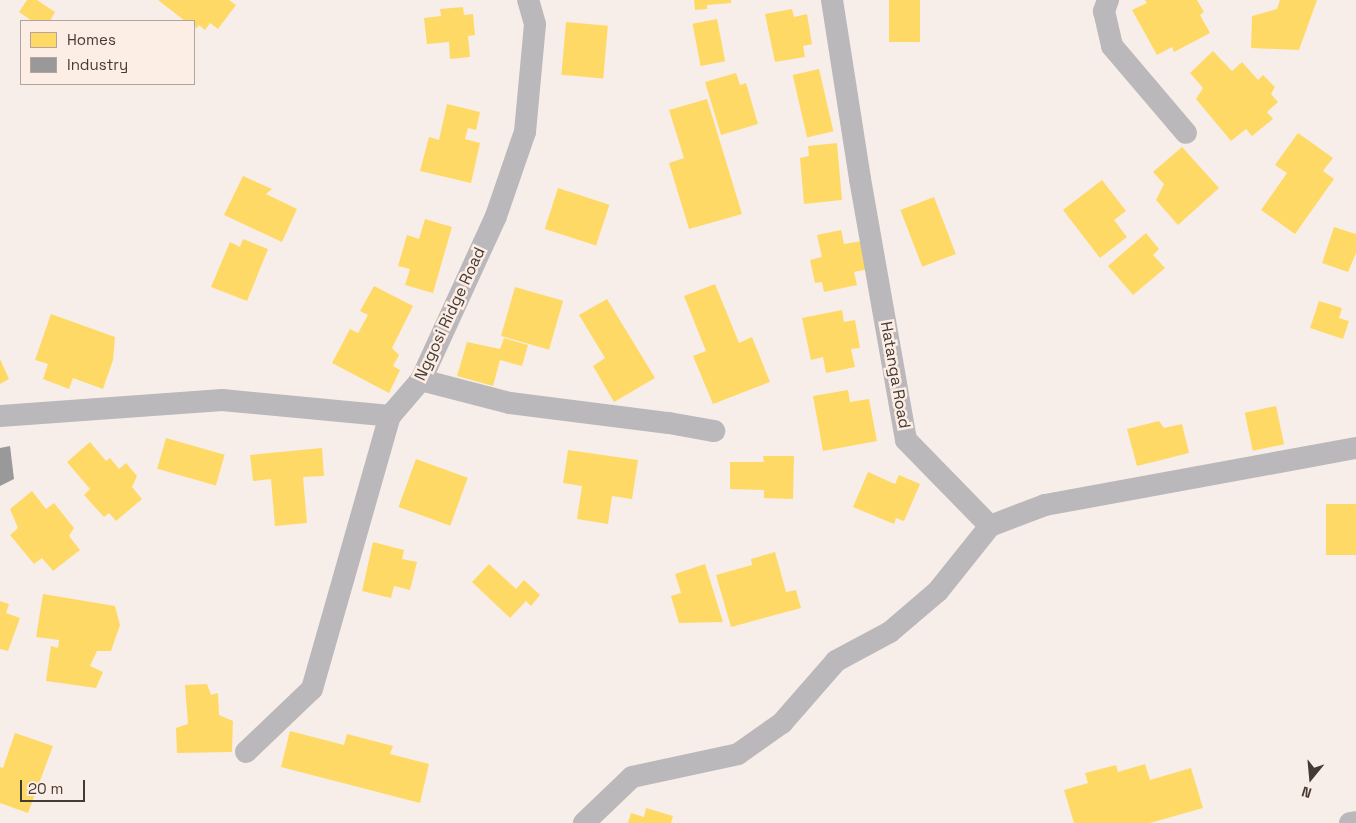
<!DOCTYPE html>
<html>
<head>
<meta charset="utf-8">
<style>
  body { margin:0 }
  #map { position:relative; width:1356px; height:823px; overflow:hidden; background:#f7eeea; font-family:"Space Grotesk",sans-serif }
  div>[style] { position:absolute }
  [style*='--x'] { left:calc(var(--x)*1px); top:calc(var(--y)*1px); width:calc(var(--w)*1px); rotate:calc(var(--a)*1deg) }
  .homes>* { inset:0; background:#ffd966; transform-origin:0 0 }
  .industry>* { inset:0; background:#999 }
  .street>* { height:22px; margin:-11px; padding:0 11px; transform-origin:11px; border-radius:11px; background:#bbb8bb }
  span { translate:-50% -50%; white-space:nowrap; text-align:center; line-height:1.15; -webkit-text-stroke:5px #fcede5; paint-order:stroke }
  .street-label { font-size:16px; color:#443a35 }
  .legend { position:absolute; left:20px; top:20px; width:175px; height:65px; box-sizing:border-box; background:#fcede5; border:1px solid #b2a59f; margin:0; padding:6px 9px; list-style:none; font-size:15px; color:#443a35 }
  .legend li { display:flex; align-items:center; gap:10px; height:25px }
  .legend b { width:25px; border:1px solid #b2a59f }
  .north { position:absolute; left:1286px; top:753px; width:50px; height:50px; -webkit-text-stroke:4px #fcede5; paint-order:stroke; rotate:197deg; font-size:14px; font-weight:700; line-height:20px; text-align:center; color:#443a35 }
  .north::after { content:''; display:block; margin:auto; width:18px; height:22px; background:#443a35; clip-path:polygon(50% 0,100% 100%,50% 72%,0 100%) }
  .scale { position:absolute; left:20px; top:780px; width:65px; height:22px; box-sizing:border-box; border:2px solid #443a35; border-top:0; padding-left:6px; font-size:15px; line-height:18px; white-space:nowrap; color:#443a35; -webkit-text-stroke:4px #fcede5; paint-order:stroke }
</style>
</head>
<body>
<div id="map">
  <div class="homes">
    <i style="clip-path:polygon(27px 0,37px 0,55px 12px,50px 21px,32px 21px,19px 12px)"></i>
    <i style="clip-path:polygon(158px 0,229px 0,236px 5px,218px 29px,210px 23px,205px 30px,199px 25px,196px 29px,194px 21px,185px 21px)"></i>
    <i style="clip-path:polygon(694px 0,731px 0,731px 3px,707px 5px,707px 9px,695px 10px)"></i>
    <i style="left:889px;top:0;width:31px;height:42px"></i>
    <i style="clip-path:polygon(1145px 0,1197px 0,1204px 12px,1200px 15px,1210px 33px,1174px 52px,1172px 47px,1157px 55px,1132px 10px,1147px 3px)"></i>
    <i style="clip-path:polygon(1280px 0,1317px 0,1299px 50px,1251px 48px,1252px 16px,1277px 9px)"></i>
    <i style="clip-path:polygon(463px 7px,464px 15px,473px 14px,475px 35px,468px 36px,470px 57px,450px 59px,449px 42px,427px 44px,424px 18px,441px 16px,440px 9px)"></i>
    <i style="clip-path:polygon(792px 9px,794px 17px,807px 14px,812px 44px,803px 46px,805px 57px,775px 62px,765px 14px)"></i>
    <i style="left:717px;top:19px;width:43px;height:25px;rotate:79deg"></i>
    <i style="left:566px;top:22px;width:42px;height:53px;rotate:5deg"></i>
    <i style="clip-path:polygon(1213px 51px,1232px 71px,1242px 62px,1258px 80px,1263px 75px,1275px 87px,1271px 94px,1278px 102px,1267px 112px,1273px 119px,1252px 136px,1246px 129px,1231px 141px,1196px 99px,1203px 88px,1190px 73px)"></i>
    <i style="left:819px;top:69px;width:64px;height:27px;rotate:77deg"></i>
    <i style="clip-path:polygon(736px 73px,740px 85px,746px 83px,758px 124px,721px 135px,705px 82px)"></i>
    <i style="clip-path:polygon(707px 99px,742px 214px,689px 229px,669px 163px,684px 158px,669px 110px)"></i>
    <i style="clip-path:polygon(447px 104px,480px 112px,476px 130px,468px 128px,465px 139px,480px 143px,471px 183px,420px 171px,429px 137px,439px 140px)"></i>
    <i style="clip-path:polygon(1298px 133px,1333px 158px,1323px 171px,1334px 179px,1295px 234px,1261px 210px,1287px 173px,1275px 165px)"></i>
    <i style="clip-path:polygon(837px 143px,842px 200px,804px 204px,800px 158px,809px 156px,808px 146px)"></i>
    <i style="clip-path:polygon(1182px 147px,1219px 188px,1178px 225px,1156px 200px,1164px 184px,1153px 172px)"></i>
    <i style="clip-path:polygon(243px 176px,272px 189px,266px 194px,297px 209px,282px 242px,224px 215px)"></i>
    <i style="clip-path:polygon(1102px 180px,1126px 211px,1114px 220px,1127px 237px,1100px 258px,1063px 210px)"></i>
    <i style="left:558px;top:188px;width:54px;height:43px;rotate:18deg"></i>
    <i style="left:934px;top:197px;width:61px;height:36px;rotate:69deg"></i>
    <i style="clip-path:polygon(425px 219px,452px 227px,433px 293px,405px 285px,410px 269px,398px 266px,407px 235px,419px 239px)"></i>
    <i style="clip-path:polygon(1334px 227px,1356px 234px,1356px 253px,1348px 272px,1322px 263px)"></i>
    <i style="clip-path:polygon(841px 230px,844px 244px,862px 241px,869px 269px,854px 272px,857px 285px,824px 292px,822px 282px,815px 283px,810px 260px,822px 257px,817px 235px)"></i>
    <i style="clip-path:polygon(1146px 233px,1159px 249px,1153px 255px,1165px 268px,1133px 295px,1108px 266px)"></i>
    <i style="clip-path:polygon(243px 239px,268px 249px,247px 301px,211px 287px,230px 242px,240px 247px)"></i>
    <i style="clip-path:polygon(715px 284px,739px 343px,752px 337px,770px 382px,713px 404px,693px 356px,706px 351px,684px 296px)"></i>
    <i style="clip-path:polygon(374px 286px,413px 306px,392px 348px,399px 355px,393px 366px,400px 370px,389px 393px,332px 363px,350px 329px,358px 333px,368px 315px,360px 311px)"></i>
    <i style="left:515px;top:287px;width:50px;height:51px;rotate:16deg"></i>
    <i style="clip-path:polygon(607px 299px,655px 378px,614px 402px,593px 366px,605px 358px,579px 315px)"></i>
    <i style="clip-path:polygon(1319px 301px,1342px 308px,1339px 318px,1349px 321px,1343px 339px,1310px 328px)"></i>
    <i style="clip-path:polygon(842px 310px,844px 322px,855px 320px,860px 348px,851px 349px,855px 367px,826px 373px,823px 357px,811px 360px,802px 318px)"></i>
    <i style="clip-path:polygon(51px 314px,115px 337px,113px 360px,103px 389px,73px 378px,69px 389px,43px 379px,48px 364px,35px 360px)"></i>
    <i style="clip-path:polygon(504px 338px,528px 345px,522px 366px,500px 360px,493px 386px,457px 376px,467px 342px,500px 349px)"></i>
    <i style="clip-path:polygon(0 359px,9px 379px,0 384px)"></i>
    <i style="clip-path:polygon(848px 390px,850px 402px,869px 399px,877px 441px,823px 451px,813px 396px)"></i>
    <i style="left:1276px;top:406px;width:39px;height:32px;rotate:78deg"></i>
    <i style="clip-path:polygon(1159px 421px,1164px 428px,1182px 424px,1189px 453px,1137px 466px,1127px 429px)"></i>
    <i style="left:166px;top:438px;width:61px;height:32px;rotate:16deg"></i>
    <i style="clip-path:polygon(90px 442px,106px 461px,110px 458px,119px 469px,126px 463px,137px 476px,132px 487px,142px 499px,116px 521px,109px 513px,104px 517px,84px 495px,90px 489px,67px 462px)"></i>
    <i style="clip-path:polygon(322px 448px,324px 476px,303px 477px,307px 523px,275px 526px,271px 479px,253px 481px,250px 455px)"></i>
    <i style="clip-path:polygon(568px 450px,638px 460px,632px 499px,612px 496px,608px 524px,577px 519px,582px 486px,563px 483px)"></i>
    <i style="clip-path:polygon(763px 456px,794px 456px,793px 499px,764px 498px,764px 490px,730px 489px,730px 462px,764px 462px)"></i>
    <i style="left:416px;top:459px;width:55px;height:51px;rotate:20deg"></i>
    <i style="clip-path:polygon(868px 472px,895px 484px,899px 475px,920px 484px,904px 521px,896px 518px,894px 524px,853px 507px)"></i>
    <i style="clip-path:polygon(32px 491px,46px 509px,54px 503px,74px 528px,69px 536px,80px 550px,53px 571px,42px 558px,34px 564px,10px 535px,18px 528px,10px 509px)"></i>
    <i style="left:1326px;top:504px;width:30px;height:51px"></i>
    <i style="clip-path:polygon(373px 542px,404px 550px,402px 559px,417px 562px,410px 590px,394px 586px,391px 598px,362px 591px)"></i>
    <i style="clip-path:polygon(775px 552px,786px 592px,796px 590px,801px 608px,731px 627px,716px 575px,752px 565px,751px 559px)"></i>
    <i style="clip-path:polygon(489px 564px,516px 589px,524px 580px,540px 595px,531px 606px,526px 601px,510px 618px,472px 582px)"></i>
    <i style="clip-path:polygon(705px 564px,723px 622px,679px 623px,671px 596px,681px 593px,675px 574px)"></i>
    <i style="clip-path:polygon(43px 594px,115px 606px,120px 625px,111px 651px,97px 651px,90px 666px,103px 672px,96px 688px,46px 681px,51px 646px,58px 648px,59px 640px,36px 637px)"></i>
    <i style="clip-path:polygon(0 601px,9px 604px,6px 613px,20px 618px,8px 651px,0 649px)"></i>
    <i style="clip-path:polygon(207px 684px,211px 695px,218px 693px,219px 715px,233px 721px,232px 752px,177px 753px,176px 728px,188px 724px,185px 685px)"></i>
    <i style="clip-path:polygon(290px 731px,344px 745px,347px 734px,393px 746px,390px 754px,429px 764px,420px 803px,281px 767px)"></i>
    <i style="clip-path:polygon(15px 733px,53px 746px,28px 813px,0 803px,0 767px,3px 768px)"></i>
    <i style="clip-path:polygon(1145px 764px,1150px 780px,1191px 768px,1203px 808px,1150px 823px,1074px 823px,1064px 790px,1088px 783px,1085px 773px,1116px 765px,1118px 772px)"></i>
    <i style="clip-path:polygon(646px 808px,673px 816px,671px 823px,628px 823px,631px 813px,644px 817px)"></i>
  </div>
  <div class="industry">
    <i style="clip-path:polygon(10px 446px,14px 479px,0 486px,0 448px)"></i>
  </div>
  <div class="street">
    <i style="--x:832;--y:0;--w:181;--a:81.1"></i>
    <i style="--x:860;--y:179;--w:265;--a:80"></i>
    <i style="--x:906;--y:440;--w:120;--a:45.7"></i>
    <i style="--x:990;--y:526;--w:59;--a:-20.9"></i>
    <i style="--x:1045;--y:505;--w:316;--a:-10.4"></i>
    <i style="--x:1108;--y:0;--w:12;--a:110"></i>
    <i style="--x:1104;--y:11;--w:36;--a:77"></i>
    <i style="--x:1112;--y:46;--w:114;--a:49.6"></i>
    <i style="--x:421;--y:380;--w:92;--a:14.5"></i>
    <i style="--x:510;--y:403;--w:160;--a:7.2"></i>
    <i style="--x:669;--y:423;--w:46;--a:10.1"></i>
    <i style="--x:0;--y:416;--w:223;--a:-4.1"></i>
    <i style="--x:222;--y:400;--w:169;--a:5.4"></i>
    <i style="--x:246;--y:752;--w:91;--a:-43.7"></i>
    <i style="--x:312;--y:689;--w:284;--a:-74.1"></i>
    <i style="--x:390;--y:416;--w:48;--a:-49.3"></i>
    <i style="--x:421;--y:380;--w:180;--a:-65.4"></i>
    <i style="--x:496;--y:216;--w:89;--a:-71"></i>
    <i style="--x:525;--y:132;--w:108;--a:-84.7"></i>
    <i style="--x:535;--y:24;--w:25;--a:-106"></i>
    <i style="--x:584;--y:823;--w:66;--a:-43.8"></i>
    <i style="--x:632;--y:777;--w:108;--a:-12.2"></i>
    <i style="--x:738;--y:754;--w:54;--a:-35.2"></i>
    <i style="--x:782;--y:723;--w:82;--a:-48.9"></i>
    <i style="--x:836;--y:661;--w:61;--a:-28.2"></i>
    <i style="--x:890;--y:632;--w:63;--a:-40.5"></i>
    <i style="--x:938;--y:591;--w:83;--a:-51.3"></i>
    <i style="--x:1350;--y:823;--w:6;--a:-9"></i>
  </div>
  <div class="street-label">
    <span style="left:450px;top:314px;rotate:-65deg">Nggosi Ridge Road</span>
    <span style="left:895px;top:375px;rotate:80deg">Hatanga Road</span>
  </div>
  <ul class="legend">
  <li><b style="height:14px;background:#ffd966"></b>Homes</li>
  <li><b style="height:14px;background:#999"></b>Industry</li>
  </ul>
  <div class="north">N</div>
  <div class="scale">20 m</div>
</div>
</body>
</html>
